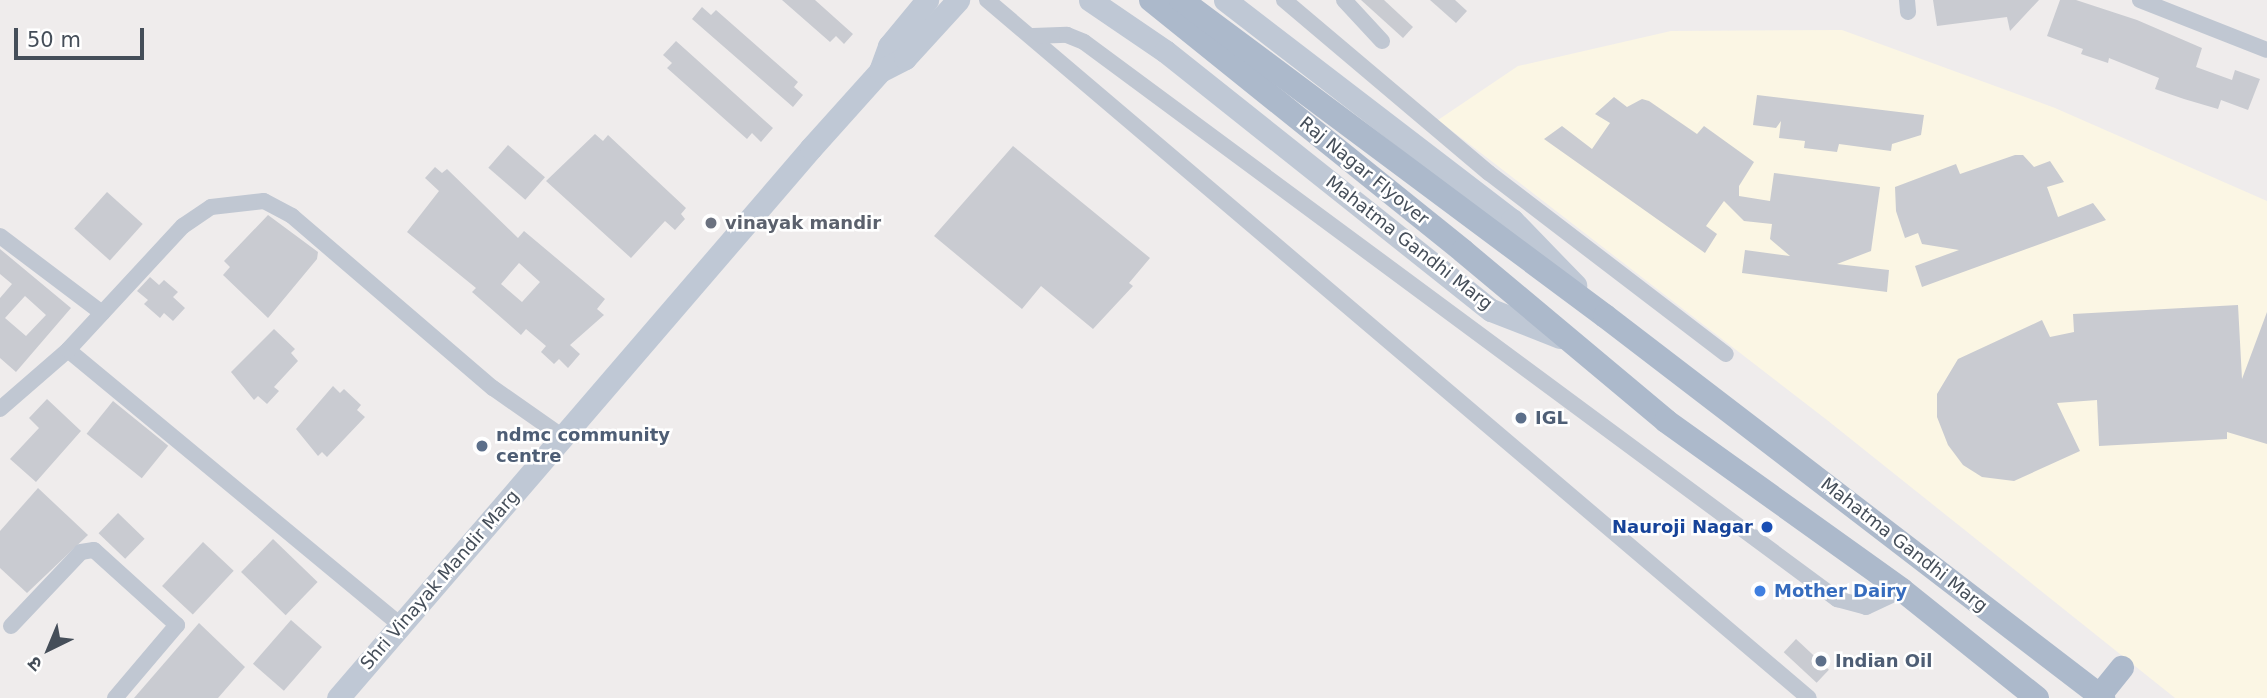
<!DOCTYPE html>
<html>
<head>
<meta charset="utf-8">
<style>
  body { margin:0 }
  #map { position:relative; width:2267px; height:698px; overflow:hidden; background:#efecec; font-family:"DejaVu Sans","Noto Sans Devanagari",sans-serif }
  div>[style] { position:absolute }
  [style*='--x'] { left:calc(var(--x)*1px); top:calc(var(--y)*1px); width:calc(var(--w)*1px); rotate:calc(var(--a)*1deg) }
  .commercial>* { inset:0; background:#fbf6e4 }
  .building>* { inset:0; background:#c9cbd1; transform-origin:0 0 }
  .street>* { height:16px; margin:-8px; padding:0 8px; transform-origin:8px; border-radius:8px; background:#c0c7d2 }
  .secondary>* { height:23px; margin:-11.5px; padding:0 11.5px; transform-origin:11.5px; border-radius:11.5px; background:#bfc8d5 }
  .primary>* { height:24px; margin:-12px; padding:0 12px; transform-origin:12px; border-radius:12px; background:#acb9cb }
  .dots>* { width:19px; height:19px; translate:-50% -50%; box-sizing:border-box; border:4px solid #fff; border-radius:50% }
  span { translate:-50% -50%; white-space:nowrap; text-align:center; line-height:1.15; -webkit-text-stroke:5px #fff; paint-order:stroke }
  .street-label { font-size:18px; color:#454e59 }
  .worship-label { font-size:18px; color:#5b616d; font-weight:700 }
  .left { translate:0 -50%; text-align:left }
  .service-label { font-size:18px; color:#4e5e75; font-weight:700 }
  .transit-label { font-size:18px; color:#164399; font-weight:700 }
  .right { translate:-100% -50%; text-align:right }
  .shop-label { font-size:18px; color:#366cbe; font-weight:700 }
  .north { position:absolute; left:14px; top:614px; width:70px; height:70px; -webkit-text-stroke:5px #fff; paint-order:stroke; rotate:223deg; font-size:19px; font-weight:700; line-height:28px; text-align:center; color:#454e59 }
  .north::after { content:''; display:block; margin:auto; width:24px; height:32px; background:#454e59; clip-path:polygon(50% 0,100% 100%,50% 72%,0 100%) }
  .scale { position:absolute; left:14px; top:28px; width:130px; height:32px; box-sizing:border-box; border:4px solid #454e59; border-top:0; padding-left:9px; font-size:21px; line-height:24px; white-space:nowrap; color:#454e59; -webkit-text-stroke:5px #fff; paint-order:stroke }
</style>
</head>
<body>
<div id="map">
  <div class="commercial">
    <i style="clip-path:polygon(1842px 30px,2055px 108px,2267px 201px,2267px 698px,2175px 698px,1827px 420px,1438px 120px,1518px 66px,1671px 31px)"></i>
  </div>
  <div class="building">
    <i style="clip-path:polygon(782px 0,815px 0,853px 34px,844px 44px,836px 36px,830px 42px)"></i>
    <i style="clip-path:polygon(1361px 0,1384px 0,1413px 27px,1403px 38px)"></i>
    <i style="clip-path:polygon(1430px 0,1455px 0,1467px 11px,1456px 23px)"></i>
    <i style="clip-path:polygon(1933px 0,2039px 0,2010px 31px,2007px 17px,1937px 26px)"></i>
    <i style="clip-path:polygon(2060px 0,2076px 0,2137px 20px,2202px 48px,2196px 67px,2232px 80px,2235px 70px,2260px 79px,2248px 110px,2221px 100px,2218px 109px,2184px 99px,2155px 89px,2159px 78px,2109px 58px,2108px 63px,2081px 54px,2083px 49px,2047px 36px)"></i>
    <i style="clip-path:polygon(702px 7px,711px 15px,716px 10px,798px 82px,794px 87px,803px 95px,793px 107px,692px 19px)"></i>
    <i style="clip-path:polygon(676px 41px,773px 128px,761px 142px,752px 133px,747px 139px,667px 68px,672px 63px,663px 55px)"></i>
    <i style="clip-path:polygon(1757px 95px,1924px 115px,1921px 135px,1892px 144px,1891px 151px,1839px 144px,1837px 152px,1804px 148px,1805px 141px,1779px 138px,1781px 121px,1776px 128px,1753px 125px)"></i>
    <i style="clip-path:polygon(1614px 97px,1627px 107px,1642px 99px,1649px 101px,1697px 134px,1704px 126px,1754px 162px,1739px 186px,1739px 196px,1770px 201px,1774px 173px,1880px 187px,1871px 251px,1837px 264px,1889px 270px,1887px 292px,1742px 273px,1745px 250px,1790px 256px,1770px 239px,1772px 224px,1744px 221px,1724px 201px,1706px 226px,1717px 234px,1705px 253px,1544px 139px,1562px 126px,1592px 149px,1610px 123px,1595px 114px)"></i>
    <i style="clip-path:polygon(595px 134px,603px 141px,608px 135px,686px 208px,681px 214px,685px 219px,675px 230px,665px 221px,631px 258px,546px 181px)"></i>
    <i style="left:508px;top:145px;width:49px;height:30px;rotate:41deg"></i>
    <i style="clip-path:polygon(1013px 146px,1150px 258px,1129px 283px,1133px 286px,1093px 329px,1041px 286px,1022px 309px,934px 236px)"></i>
    <i style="clip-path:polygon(2015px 155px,2023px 155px,2034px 167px,2050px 161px,2064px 182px,2047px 187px,2058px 217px,2093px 203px,2106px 220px,1922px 287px,1915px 266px,1959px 250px,1922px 244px,1918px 233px,1905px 238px,1896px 211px,1895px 187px,1956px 164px,1960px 174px)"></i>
    <i style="clip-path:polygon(evenodd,435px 167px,442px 173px,447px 169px,518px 238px,524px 231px,605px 299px,597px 309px,604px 315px,570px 345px,580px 354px,568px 368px,559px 359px,554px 364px,541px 352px,546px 346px,526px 329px,521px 335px,472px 292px,476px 288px,407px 232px,439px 191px,425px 178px,435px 167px,519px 263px,540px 282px,522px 302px,501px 284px,519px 263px)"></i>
    <i style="left:107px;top:192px;width:48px;height:49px;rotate:42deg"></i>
    <i style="clip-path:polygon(268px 215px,318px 252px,317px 259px,268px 318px,223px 275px,230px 267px,224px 261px)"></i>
    <i style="clip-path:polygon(evenodd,0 249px,71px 308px,16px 372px,0 358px,0 298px,12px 284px,0 274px,0 249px,25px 296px,46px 315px,26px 336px,5px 318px,25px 296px)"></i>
    <i style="clip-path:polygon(150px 277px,159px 285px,164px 280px,178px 292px,173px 297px,185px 308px,173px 321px,164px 313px,160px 318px,144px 304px,148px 300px,137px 291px)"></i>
    <i style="clip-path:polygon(2238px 305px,2242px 379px,2267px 312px,2267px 444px,2227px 432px,2227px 439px,2099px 446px,2097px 400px,2057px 403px,2080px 451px,2014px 481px,1982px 477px,1963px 465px,1948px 445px,1937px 417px,1937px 394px,1958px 359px,2042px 320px,2050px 337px,2074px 332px,2073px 314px)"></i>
    <i style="clip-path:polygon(274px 329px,295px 349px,291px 353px,298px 361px,274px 387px,279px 391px,267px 404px,258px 396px,254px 400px,231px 372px)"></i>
    <i style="clip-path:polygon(333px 386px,340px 393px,344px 389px,361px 405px,357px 410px,365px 417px,327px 457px,322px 452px,318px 456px,296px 429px)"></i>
    <i style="clip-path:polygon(47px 399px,81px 431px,36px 482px,10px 459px,39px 428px,29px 418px)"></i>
    <i style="left:113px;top:401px;width:71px;height:42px;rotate:39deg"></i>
    <i style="clip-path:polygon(38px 488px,88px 535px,27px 593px,0 568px,0 531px)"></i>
    <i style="left:118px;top:513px;width:37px;height:28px;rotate:44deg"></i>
    <i style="left:273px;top:539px;width:62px;height:46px;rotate:44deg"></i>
    <i style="left:203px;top:542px;width:42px;height:60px;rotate:43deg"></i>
    <i style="left:291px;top:620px;width:41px;height:58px;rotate:41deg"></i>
    <i style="clip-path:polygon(199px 623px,245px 667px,218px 698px,134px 698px)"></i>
    <i style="left:1796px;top:639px;width:45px;height:18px;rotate:43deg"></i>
  </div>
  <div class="street">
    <i style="--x:987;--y:0;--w:1078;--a:40.34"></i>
    <i style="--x:1284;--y:0;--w:268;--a:40.2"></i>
    <i style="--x:1489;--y:173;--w:298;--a:37.4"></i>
    <i style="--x:1344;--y:0;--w:56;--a:47.2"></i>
    <i style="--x:1907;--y:0;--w:12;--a:85"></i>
    <i style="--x:2140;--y:0;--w:136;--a:21.5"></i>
    <i style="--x:1033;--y:36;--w:34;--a:-2"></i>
    <i style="--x:1067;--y:35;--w:18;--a:22"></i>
    <i style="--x:1084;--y:42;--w:937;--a:36.49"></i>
    <i style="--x:1837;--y:599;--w:30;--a:15"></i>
    <i style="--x:1866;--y:607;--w:40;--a:-25"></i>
    <i style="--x:0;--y:236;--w:128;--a:37"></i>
    <i style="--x:68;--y:350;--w:431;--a:39.6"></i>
    <i style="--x:0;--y:409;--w:90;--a:-40.9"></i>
    <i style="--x:68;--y:350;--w:169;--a:-47.2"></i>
    <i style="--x:183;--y:226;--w:34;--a:-34"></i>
    <i style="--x:211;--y:207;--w:53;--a:-6.5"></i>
    <i style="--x:264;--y:201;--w:32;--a:28"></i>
    <i style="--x:292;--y:216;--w:265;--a:40.6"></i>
    <i style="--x:493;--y:388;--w:85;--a:35"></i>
    <i style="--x:11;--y:626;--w:102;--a:-46.6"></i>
    <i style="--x:81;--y:552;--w:13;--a:-9"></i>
    <i style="--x:94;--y:550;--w:112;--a:42.1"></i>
    <i style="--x:177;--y:625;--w:96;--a:130.3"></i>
  </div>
  <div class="secondary">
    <i style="--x:1090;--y:0;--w:91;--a:34.2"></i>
    <i style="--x:1165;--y:51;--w:416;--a:38.5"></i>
    <i style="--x:1491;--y:310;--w:74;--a:21.4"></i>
    <i style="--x:1225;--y:0;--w:362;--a:37.5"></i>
    <i style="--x:1512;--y:220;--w:91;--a:45.9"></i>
    <i style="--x:880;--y:71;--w:27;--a:-70"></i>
    <i style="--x:889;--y:46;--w:60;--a:-50.4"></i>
    <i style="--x:338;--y:698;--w:725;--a:-49.3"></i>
    <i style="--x:811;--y:148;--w:103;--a:-48.1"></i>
    <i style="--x:880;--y:71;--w:28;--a:-27"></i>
    <i style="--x:905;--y:58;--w:79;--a:-47.6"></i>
  </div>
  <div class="primary">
    <i style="--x:1151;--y:0;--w:400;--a:38.8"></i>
    <i style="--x:1463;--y:251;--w:265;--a:39.9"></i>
    <i style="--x:1666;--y:421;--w:290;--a:35.6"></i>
    <i style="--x:1902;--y:590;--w:173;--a:38.7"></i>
    <i style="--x:1181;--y:0;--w:529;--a:36.7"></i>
    <i style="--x:1605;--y:316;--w:628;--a:37.49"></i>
    <i style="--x:2100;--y:695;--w:35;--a:-51"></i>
  </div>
  <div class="dots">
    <i style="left:711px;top:223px;background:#6b7280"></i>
    <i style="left:1521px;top:418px;background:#5c6f8a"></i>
    <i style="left:482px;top:446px;background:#5c6f8a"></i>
    <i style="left:1767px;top:527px;background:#1a4fb4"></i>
    <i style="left:1760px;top:591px;background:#3f7fe0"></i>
    <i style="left:1821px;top:661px;background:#5c6f8a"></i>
  </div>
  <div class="street-label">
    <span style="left:1364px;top:171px;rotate:39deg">Raj Nagar Flyover</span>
    <span style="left:1409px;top:243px;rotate:38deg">Mahatma Gandhi Marg</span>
    <span style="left:1904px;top:545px;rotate:38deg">Mahatma Gandhi Marg</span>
    <span style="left:440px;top:580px;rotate:-49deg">Shri Vinayak Mandir Marg</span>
  </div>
  <div class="worship-label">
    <span class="left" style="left:725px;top:223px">vinayak mandir</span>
  </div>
  <div class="service-label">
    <span class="left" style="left:1535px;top:418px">IGL</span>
    <span class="left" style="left:496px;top:446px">ndmc community<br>centre</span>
    <span class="left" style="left:1835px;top:661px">Indian Oil</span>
  </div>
  <div class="transit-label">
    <span class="right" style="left:1753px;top:527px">Nauroji Nagar</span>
  </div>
  <div class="shop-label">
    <span class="left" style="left:1774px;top:591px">Mother Dairy</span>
  </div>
  <div class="north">उ</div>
  <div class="scale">50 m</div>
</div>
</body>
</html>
